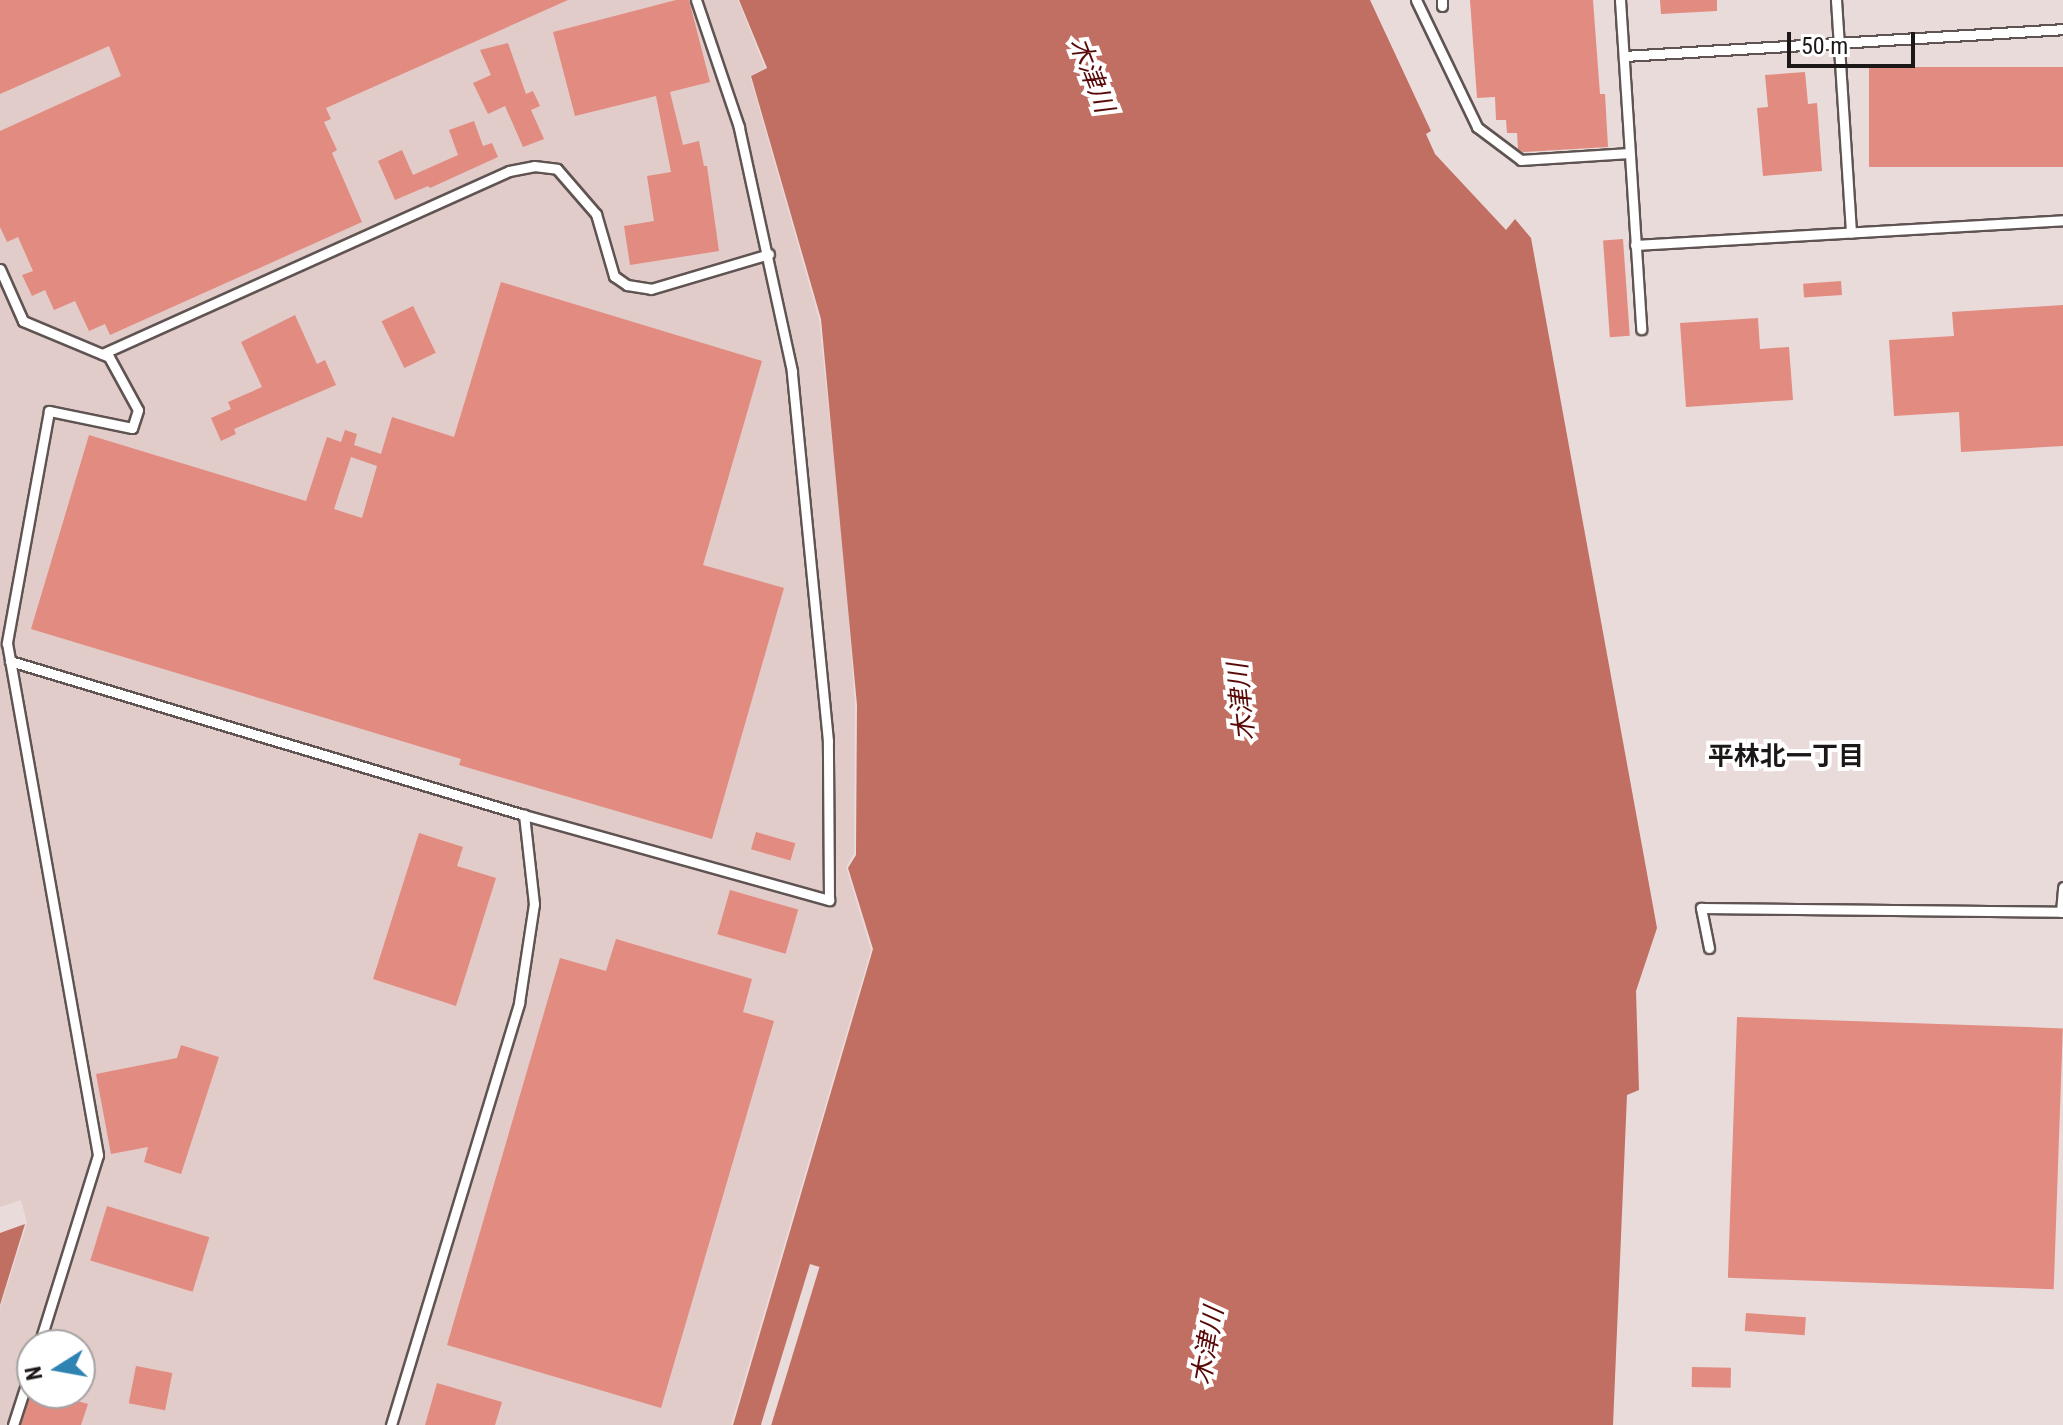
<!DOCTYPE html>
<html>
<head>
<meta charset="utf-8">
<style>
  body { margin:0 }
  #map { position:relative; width:2063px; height:1425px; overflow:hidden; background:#e9dbd9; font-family:"Roboto Condensed","Noto Sans JP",sans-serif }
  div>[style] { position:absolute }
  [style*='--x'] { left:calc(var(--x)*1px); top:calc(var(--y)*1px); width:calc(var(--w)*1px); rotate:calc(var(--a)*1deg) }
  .built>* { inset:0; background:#e2ccc9 }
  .water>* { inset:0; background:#c16e63 }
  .pier>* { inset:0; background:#e9dbd9; transform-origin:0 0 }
  .building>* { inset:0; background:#e28b80; transform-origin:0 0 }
  .roads { filter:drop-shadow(2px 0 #5f5452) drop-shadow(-2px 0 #5f5452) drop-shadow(0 2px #5f5452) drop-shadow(0 -2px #5f5452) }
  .lane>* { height:9px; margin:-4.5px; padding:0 4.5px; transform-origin:4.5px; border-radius:4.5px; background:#fff }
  span { translate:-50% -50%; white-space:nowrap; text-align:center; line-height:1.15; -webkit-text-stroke:8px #fff; paint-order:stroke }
  .water-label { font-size:26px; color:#580908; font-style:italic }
  .neighbourhood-label { font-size:26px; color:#1d1818; font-weight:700 }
  .north { position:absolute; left:16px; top:1329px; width:80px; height:80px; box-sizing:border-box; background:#fff; border:2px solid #a5a3a3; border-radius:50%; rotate:259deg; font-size:22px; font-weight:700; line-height:32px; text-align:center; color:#1d1818 }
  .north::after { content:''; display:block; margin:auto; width:28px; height:36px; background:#2f83b3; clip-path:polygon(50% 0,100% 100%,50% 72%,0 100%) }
  .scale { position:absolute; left:1787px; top:32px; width:128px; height:36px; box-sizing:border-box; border:4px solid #1d1818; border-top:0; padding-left:10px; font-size:24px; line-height:28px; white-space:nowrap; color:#1d1818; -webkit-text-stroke:6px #fff; paint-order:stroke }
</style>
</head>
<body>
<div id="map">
  <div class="built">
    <i style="clip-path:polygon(evenodd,0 0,738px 0,765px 68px,750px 76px,819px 319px,844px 552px,855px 705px,854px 854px,846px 867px,871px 950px,731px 1425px,0 1425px,0 1308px,27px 1223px,21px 1200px,0 1207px,0 0,32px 1345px,80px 1345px,80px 1393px,32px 1393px,32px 1345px)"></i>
  </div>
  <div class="water">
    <i style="clip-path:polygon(739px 0,1370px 0,1431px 131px,1426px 134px,1435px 154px,1506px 230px,1515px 219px,1531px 238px,1657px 928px,1636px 991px,1639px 1090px,1627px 1095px,1613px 1425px,733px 1425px,873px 949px,848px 868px,856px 855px,857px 705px,821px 319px,751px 76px,767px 68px)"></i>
    <i style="clip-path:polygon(25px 1224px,0 1305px,0 1233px)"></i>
  </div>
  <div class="pier">
    <i style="left:810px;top:1264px;width:10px;height:168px;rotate:17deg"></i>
  </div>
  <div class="building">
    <i style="clip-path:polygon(0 0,568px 0,326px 108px,331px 119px,324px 122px,337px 150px,332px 153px,362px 222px,110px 335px,105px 324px,89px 331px,75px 301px,54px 310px,45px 290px,32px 296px,22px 275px,33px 271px,18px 237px,7px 242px,0 227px,0 131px,121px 76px,109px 46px,0 94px)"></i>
    <i style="clip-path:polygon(676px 0,689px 0,710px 82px,670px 92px,683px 145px,699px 141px,704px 166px,707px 166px,719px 251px,630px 265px,624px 226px,654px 221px,647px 176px,671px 172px,656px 96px,575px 116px,553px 32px)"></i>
    <i style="clip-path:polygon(1470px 0,1593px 0,1600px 94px,1605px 94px,1608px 147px,1523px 152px,1518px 149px,1517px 133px,1507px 133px,1506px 120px,1496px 120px,1495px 97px,1477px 98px)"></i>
    <i style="clip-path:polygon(1660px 0,1717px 0,1717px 11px,1661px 14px)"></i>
    <i style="clip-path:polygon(508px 43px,526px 94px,533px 91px,540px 106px,531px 110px,544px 139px,523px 147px,505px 106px,488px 114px,473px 83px,491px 75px,480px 50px)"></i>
    <i style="left:2063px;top:67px;width:100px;height:194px;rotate:90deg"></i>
    <i style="clip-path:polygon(1805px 72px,1808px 104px,1817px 103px,1822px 171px,1763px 176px,1757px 108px,1768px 107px,1765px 75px)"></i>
    <i style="clip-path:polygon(474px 121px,483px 146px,492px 143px,498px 157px,430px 188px,428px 186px,395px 200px,378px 161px,402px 150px,413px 175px,458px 155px,449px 130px)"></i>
    <i style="left:1623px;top:239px;width:97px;height:20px;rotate:86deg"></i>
    <i style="left:1841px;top:281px;width:14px;height:38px;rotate:86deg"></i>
    <i style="clip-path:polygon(evenodd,501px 282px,762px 361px,703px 565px,784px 588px,712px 839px,459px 765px,461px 759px,31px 629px,89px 435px,306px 501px,327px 437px,341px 442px,345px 430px,357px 434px,354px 445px,381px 454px,392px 417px,454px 437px,501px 282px,351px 457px,377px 466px,362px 518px,334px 509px,351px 457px)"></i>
    <i style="clip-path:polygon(2063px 305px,2063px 446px,1961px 452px,1959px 412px,1894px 416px,1889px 340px,1954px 336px,1952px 312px)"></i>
    <i style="left:413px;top:306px;width:52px;height:35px;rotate:64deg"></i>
    <i style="clip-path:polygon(295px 315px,317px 364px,325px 360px,336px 385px,234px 429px,236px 434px,221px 441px,211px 418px,231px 409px,228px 402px,262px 387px,241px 342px)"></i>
    <i style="clip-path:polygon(1758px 318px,1760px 349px,1789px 347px,1793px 400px,1686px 407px,1680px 323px)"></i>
    <i style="left:756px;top:832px;width:41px;height:18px;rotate:16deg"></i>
    <i style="clip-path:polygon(419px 833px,463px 847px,457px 866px,496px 878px,456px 1006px,373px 979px)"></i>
    <i style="left:730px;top:890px;width:71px;height:46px;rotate:16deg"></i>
    <i style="clip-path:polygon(616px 939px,752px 979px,743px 1012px,774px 1021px,661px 1408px,447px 1345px,560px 958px,606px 971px)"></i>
    <i style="left:1737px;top:1017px;width:326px;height:261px;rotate:2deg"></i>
    <i style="clip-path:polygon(181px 1045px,219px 1057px,181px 1174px,144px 1162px,148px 1147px,111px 1154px,96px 1074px,177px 1058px)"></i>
    <i style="left:107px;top:1206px;width:107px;height:57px;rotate:17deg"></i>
    <i style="left:1746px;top:1313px;width:60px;height:18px;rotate:4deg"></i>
    <i style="left:136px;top:1366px;width:37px;height:38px;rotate:11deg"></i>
    <i style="left:1692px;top:1367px;width:39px;height:20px;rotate:1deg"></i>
    <i style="clip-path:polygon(437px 1383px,502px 1402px,495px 1425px,425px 1425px)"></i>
    <i style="clip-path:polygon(31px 1393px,51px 1393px,88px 1404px,81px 1425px,21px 1425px)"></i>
  </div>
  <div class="roads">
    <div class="lane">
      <i style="--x:1416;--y:0;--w:141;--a:64.3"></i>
      <i style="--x:1477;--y:127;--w:55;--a:36.9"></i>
      <i style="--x:1521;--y:160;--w:108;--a:-3.7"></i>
      <i style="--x:1442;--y:0;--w:6;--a:90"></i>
      <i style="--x:1620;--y:0;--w:330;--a:86.3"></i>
      <i style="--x:1836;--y:0;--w:233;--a:86.3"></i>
      <i style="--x:1624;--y:56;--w:440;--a:-3.5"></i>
      <i style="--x:1635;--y:245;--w:429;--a:-3.3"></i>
      <i style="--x:0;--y:269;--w:57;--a:66.1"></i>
      <i style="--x:23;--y:321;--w:93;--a:22.7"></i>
      <i style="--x:109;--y:357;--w:60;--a:61.3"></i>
      <i style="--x:138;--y:410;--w:19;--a:108"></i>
      <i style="--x:132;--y:428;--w:85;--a:-168.4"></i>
      <i style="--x:49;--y:411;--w:236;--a:100.3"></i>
      <i style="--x:7;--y:643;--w:520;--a:79.92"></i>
      <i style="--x:98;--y:1155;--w:199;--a:107.3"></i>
      <i style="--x:102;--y:354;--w:446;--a:-24.2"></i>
      <i style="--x:509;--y:171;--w:25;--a:-11"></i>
      <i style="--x:534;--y:166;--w:23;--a:7"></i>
      <i style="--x:557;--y:169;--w:60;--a:49.1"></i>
      <i style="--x:596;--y:214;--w:65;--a:73.8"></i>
      <i style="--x:614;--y:276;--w:16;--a:35"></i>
      <i style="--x:627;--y:285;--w:24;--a:9"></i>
      <i style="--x:651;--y:289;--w:123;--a:-16.5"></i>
      <i style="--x:10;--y:661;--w:537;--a:16.68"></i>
      <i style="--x:524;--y:815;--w:317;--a:15.6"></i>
      <i style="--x:829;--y:900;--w:159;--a:-90.4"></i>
      <i style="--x:828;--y:741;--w:372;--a:-95.6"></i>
      <i style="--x:792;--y:371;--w:250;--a:-102.3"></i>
      <i style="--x:739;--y:127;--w:134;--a:-108.7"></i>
      <i style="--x:1709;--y:948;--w:41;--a:-101.3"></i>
      <i style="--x:1701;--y:908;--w:360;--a:0.6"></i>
      <i style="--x:2061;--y:912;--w:25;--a:-85"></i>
      <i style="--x:13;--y:1425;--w:62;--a:-72.1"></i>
      <i style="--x:391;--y:1425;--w:441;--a:-73.1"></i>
      <i style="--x:519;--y:1003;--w:100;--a:-81.4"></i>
      <i style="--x:534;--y:904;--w:90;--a:-96.4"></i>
    </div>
  </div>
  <div class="water-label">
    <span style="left:1091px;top:75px;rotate:69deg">木津川</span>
    <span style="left:1242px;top:702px;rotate:-96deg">木津川</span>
    <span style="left:1208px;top:1346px;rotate:-80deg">木津川</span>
  </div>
  <div class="neighbourhood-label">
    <span style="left:1786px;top:757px">平林北一丁目</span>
  </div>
  <div class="north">N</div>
  <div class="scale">50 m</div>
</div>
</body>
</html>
